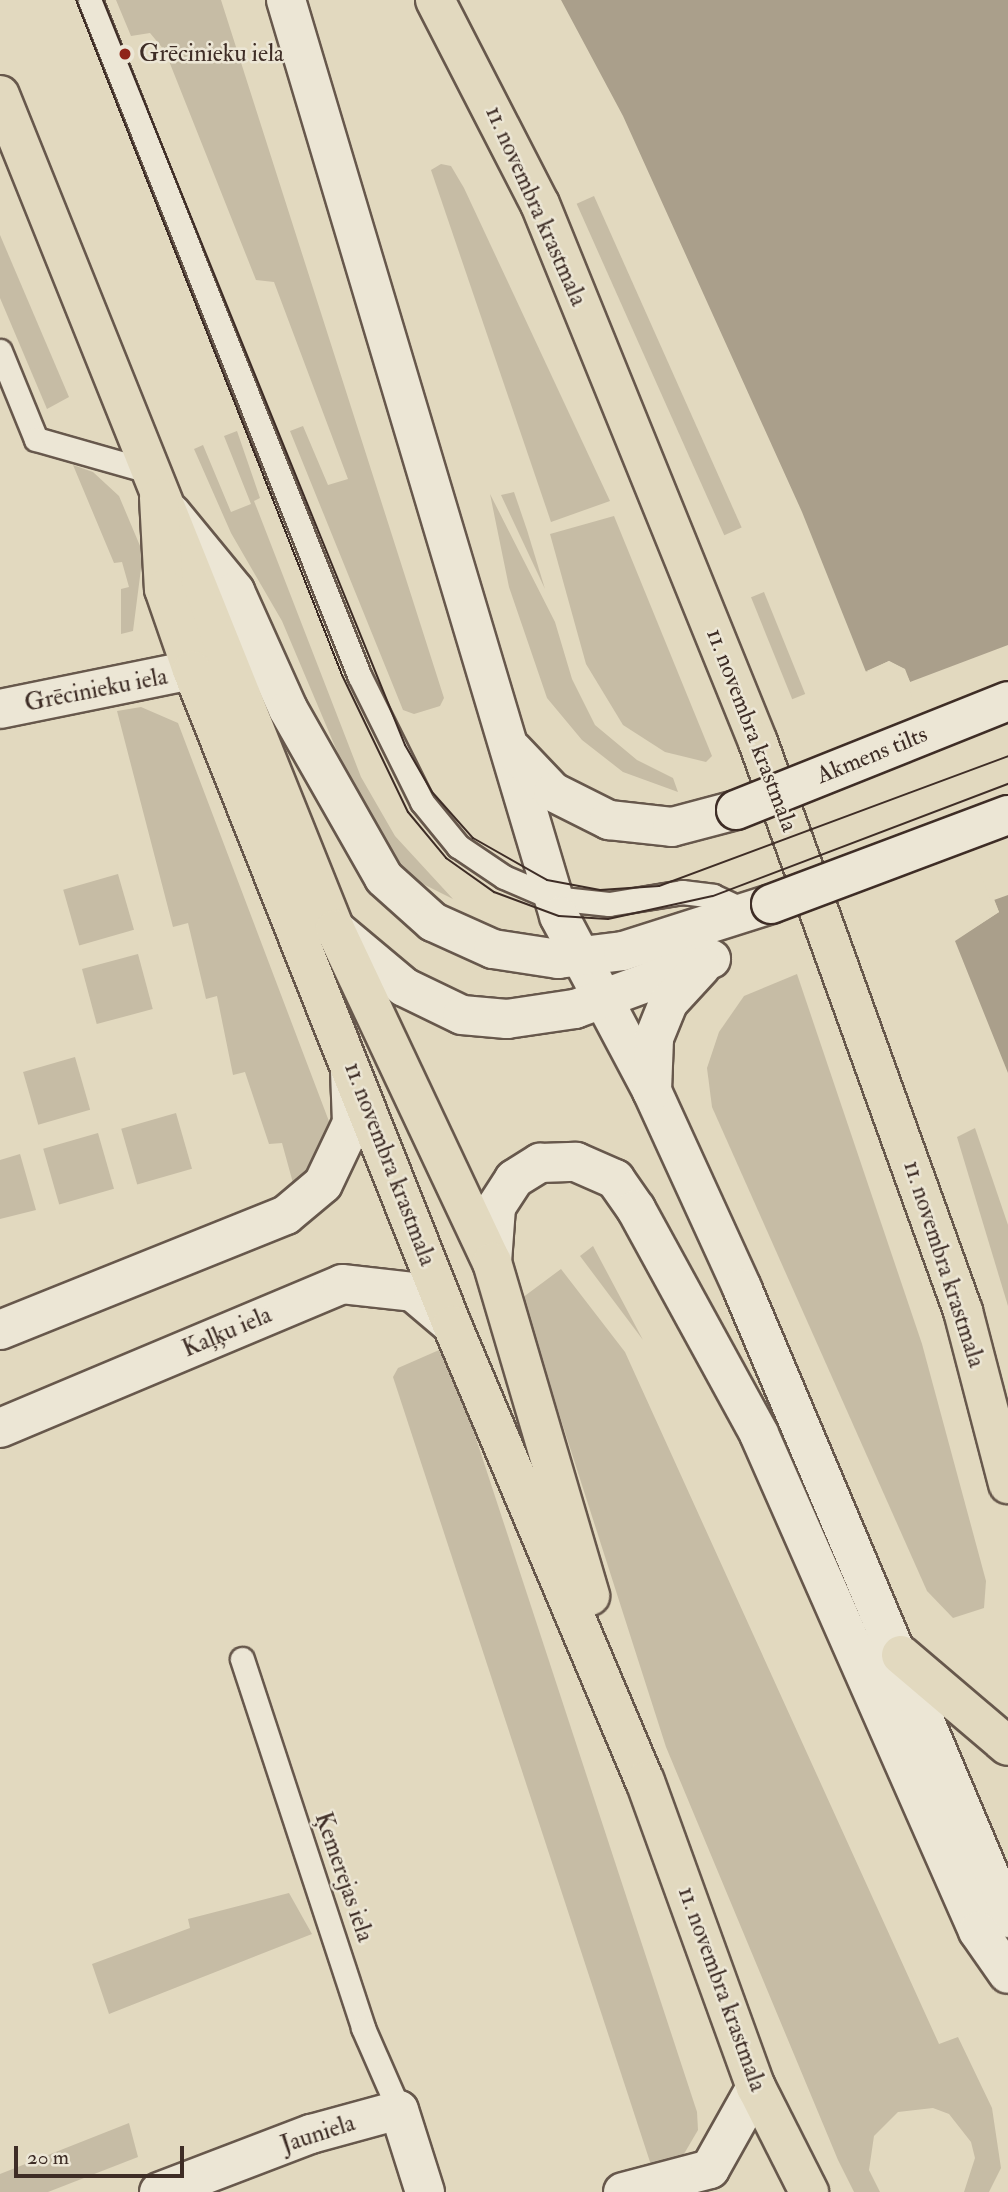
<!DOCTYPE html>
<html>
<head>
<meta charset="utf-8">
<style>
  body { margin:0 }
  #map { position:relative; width:1008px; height:2192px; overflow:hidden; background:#e2d9bf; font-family:"IM FELL Double Pica",serif }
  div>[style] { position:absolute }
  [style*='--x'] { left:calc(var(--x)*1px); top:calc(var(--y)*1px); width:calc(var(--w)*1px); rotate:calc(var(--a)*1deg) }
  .green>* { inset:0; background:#c6bca5; transform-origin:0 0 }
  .water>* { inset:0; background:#aa9f8b }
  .pier>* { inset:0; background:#e2d9bf }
  .roads { filter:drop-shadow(2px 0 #67584c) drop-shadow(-2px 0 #67584c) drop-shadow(0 2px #67584c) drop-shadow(0 -2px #67584c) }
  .service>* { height:23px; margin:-11.5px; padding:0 11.5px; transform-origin:11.5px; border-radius:11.5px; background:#ece6d5 }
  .minor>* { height:38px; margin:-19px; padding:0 19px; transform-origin:19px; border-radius:19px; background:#ece6d5 }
  .secondary>* { height:38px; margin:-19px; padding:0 19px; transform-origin:19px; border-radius:19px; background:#ece6d5 }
  .primary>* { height:38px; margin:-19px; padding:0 19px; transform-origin:19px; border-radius:19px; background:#e2d9bf }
  .tram>* { height:2px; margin:-1px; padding:0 1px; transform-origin:1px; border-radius:1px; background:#3e2d26 }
  .bridges { filter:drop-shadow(2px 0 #3e2d26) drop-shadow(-2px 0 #3e2d26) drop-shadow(0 2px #3e2d26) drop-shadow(0 -2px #3e2d26) }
  .secondary-bridge>* { height:38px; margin:-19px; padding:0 19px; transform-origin:19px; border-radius:19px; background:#ece6d5 }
  .dots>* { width:19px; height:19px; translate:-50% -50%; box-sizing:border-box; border:4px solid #ece6d5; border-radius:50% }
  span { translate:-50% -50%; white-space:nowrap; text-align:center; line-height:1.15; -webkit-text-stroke:5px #ece6d5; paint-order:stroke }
  .poi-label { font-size:24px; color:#3e2d26 }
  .left { translate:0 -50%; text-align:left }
  .street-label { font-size:24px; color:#3e2d26 }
  .scale { position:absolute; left:14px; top:2146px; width:170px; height:32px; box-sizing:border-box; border:4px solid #3e2d26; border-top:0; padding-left:9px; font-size:21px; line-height:24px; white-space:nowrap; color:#3e2d26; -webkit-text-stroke:5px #ece6d5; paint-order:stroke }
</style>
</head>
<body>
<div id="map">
  <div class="green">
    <i style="clip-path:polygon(116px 0,221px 0,444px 698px,440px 706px,414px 714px,403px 710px,290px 431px,303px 426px,328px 485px,348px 479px,274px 282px,256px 280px,165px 51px,150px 33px,131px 36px)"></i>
    <i style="clip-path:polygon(441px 164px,451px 166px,464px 188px,610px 501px,551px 522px,431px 170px)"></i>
    <i style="left:594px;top:196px;width:363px;height:19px;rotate:66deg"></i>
    <i style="clip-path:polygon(0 235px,69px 397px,47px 409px,0 298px)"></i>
    <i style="clip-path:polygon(237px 431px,260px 498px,254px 501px,258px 511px,361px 777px,395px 836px,453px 899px,413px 879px,388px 849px,345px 770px,282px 621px,231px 533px,194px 449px,203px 445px,231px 512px,251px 504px,224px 436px)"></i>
    <i style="clip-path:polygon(73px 465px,93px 472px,119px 496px,143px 553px,133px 631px,121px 634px,121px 589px,129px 587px,122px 562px,114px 563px)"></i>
    <i style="clip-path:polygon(514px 492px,527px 530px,545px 589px,501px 495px)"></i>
    <i style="clip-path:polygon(490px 494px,555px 622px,572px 679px,595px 725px,637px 760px,673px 778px,678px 792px,623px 772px,582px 740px,547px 698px,509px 587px)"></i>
    <i style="clip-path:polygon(614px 516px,712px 756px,706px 762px,665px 752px,623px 725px,586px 664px,550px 534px)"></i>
    <i style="left:764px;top:592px;width:110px;height:14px;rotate:68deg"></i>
    <i style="clip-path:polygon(141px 707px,178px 723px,330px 1124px,315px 1169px,293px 1183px,282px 1143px,269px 1144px,245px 1072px,233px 1075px,217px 996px,206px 999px,188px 923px,173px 927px,117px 711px)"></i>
    <i style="left:118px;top:874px;width:58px;height:57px;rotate:74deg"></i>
    <i style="left:138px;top:954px;width:57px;height:58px;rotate:75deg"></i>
    <i style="clip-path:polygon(797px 974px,922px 1344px,986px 1581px,984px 1608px,953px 1618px,927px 1591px,712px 1107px,707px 1068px,719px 1032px,744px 996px)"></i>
    <i style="left:75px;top:1057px;width:55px;height:54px;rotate:74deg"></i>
    <i style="left:176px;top:1113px;width:58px;height:57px;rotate:74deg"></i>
    <i style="clip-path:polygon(975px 1128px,1008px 1225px,1008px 1306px,957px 1137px)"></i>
    <i style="left:98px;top:1133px;width:58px;height:57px;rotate:74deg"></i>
    <i style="clip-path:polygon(20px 1154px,36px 1210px,0 1219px,0 1160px)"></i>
    <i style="clip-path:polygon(593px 1246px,643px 1340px,580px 1256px)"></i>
    <i style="clip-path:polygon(561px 1269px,625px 1352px,939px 2044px,958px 2037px,992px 2108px,1001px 2168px,989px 2192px,964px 2192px,975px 2158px,971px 2142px,949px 2114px,933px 2108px,898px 2112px,874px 2136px,869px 2170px,880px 2192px,854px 2192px,838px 2160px,666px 1747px,522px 1298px)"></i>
    <i style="clip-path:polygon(446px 1347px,697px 2112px,698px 2130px,681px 2159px,652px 2168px,393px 1377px,398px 1368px)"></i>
    <i style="clip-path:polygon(289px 1893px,312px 1934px,109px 2014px,92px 1964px,190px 1928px,188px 1919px)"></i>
    <i style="clip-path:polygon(129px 2123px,138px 2157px,48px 2192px,0 2192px,0 2174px)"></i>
  </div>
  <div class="water">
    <i style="clip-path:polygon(561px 0,1008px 0,1008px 1073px,955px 941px,999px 912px,905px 669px,889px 661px,866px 672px,802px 512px,623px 116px)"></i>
  </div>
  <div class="pier">
    <i style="clip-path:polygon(1008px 645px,1008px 895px,994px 900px,999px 912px,952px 942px,995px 911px,902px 671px,889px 665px,862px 673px,889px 661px,904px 669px,910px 682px)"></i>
  </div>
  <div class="roads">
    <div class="service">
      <i style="--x:90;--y:0;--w:727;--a:68.27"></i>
      <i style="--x:359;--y:675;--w:142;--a:63.6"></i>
      <i style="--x:422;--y:802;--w:57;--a:50.7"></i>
      <i style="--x:458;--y:846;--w:55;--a:34"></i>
      <i style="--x:504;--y:877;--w:53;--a:23.2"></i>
      <i style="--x:553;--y:898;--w:56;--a:6.1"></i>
      <i style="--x:609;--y:904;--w:74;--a:-9.3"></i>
      <i style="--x:682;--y:892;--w:31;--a:7"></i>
      <i style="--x:713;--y:896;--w:40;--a:25"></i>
      <i style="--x:0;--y:351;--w:95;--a:67.8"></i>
      <i style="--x:36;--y:439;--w:121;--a:15.9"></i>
      <i style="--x:242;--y:1659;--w:388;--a:71.8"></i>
      <i style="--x:363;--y:2028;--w:90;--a:66.3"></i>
    </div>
    <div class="minor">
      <i style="--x:0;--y:709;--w:196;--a:-11.5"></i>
      <i style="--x:0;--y:1330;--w:308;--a:-21.9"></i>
      <i style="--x:286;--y:1215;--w:48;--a:-40"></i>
      <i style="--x:323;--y:1184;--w:68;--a:-64.6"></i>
      <i style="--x:352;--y:1123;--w:51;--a:-92.2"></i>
      <i style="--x:0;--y:1428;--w:371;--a:-22.8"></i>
      <i style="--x:342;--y:1284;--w:71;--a:6.4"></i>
      <i style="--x:413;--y:1292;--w:51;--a:40.2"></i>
      <i style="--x:159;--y:2192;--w:163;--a:-20.9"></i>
      <i style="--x:311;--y:2134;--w:91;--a:-15.3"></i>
      <i style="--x:399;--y:2110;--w:86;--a:72.4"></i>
      <i style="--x:623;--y:2192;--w:90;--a:-14.8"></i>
      <i style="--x:710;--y:2169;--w:94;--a:-60.7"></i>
    </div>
    <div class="secondary">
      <i style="--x:286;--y:0;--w:956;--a:73.4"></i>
      <i style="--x:559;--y:916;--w:198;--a:62"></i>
      <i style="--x:652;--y:1091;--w:217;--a:65.4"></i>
      <i style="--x:742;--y:1288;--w:684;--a:67.11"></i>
      <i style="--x:171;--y:513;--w:101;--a:50.6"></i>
      <i style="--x:235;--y:591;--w:129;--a:65.8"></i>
      <i style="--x:288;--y:709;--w:194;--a:60.4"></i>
      <i style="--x:384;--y:878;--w:66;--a:41.9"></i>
      <i style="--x:433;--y:922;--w:66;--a:24.2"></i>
      <i style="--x:493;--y:949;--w:66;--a:8.7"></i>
      <i style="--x:558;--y:959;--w:65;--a:-7"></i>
      <i style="--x:623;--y:951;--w:155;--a:-17.6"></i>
      <i style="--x:513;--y:750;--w:58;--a:46.4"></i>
      <i style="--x:553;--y:792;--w:63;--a:26.6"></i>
      <i style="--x:609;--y:820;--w:63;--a:6.3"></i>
      <i style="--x:672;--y:827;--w:66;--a:-14.9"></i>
      <i style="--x:335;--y:929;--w:90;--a:40"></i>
      <i style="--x:404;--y:987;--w:64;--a:25.8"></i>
      <i style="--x:462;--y:1015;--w:45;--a:5.1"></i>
      <i style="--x:507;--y:1019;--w:69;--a:-8.4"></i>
      <i style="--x:575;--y:1009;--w:145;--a:-20.2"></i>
      <i style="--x:652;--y:1091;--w:53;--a:-87.8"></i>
      <i style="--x:654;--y:1038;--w:38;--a:-68"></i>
      <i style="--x:668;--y:1003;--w:49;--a:-47.5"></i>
      <i style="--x:492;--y:1262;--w:55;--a:-85.8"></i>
      <i style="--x:496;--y:1207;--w:33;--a:-57"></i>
      <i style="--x:514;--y:1179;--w:31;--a:-32"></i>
      <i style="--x:540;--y:1163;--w:36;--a:-2"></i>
      <i style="--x:576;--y:1162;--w:43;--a:23.6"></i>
      <i style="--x:615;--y:1179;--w:37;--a:55"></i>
      <i style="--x:636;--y:1209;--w:256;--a:61.3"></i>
      <i style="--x:759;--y:1434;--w:543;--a:66.22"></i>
      <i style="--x:978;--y:1931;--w:52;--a:55.1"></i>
    </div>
    <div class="primary">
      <i style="--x:435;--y:0;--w:229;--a:62.8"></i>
      <i style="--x:540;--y:204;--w:580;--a:67.94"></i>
      <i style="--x:758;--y:742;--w:605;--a:70.19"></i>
      <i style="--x:963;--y:1311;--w:179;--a:75.4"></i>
      <i style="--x:0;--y:95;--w:899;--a:68.12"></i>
      <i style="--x:335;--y:929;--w:368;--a:64.8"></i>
      <i style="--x:492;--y:1262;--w:348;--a:73.6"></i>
      <i style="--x:159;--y:498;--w:91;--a:86.9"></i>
      <i style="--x:164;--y:589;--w:86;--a:70.9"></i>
      <i style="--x:192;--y:670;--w:705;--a:68.35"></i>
      <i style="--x:452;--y:1325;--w:495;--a:67.1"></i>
      <i style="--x:645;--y:1781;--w:326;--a:70.1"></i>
      <i style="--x:756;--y:2087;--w:118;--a:63.2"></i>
      <i style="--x:901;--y:1655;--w:140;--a:40.4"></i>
    </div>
  </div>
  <div class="tram">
    <i style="--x:76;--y:0;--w:726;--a:68.49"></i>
    <i style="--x:342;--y:675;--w:152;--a:64.3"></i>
    <i style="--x:408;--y:812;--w:60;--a:50.4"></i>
    <i style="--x:446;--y:858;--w:59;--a:35.3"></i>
    <i style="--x:494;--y:892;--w:69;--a:20.3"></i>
    <i style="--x:559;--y:916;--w:49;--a:3.5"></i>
    <i style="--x:608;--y:919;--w:107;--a:-12.4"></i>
    <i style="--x:713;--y:896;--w:316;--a:-20.8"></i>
    <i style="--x:103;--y:0;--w:804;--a:67.93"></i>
    <i style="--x:405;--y:745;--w:54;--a:60.1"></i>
    <i style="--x:432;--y:792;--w:62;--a:48.3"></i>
    <i style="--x:473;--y:838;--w:85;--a:29.6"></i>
    <i style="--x:547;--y:880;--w:54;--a:10.7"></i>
    <i style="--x:600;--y:890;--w:59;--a:-3.9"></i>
    <i style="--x:659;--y:886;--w:372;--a:-20.4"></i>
  </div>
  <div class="bridges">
    <div class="secondary-bridge">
      <i style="--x:736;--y:810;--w:293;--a:-21.8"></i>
      <i style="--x:771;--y:904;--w:253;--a:-20.6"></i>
    </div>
  </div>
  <div class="dots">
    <i style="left:125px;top:54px;background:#8f2418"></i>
  </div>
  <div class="poi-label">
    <span class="left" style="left:139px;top:54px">Grēcinieku iela</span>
  </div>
  <div class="street-label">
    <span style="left:536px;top:206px;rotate:66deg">11. novembra krastmala</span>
    <span style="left:96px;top:690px;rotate:-11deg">Grēcinieku iela</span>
    <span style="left:752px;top:730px;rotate:69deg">11. novembra krastmala</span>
    <span style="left:872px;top:755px;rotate:-22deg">Akmens tilts</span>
    <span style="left:390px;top:1164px;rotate:69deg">11. novembra krastmala</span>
    <span style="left:944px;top:1264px;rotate:72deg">11. novembra krastmala</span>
    <span style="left:227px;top:1332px;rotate:-23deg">Kaļķu iela</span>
    <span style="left:344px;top:1877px;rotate:71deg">Ķemerejas iela</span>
    <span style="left:722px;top:1989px;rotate:70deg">11. novembra krastmala</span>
    <span style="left:318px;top:2134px;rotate:-18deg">Jauniela</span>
  </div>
  <div class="scale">20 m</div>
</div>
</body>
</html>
